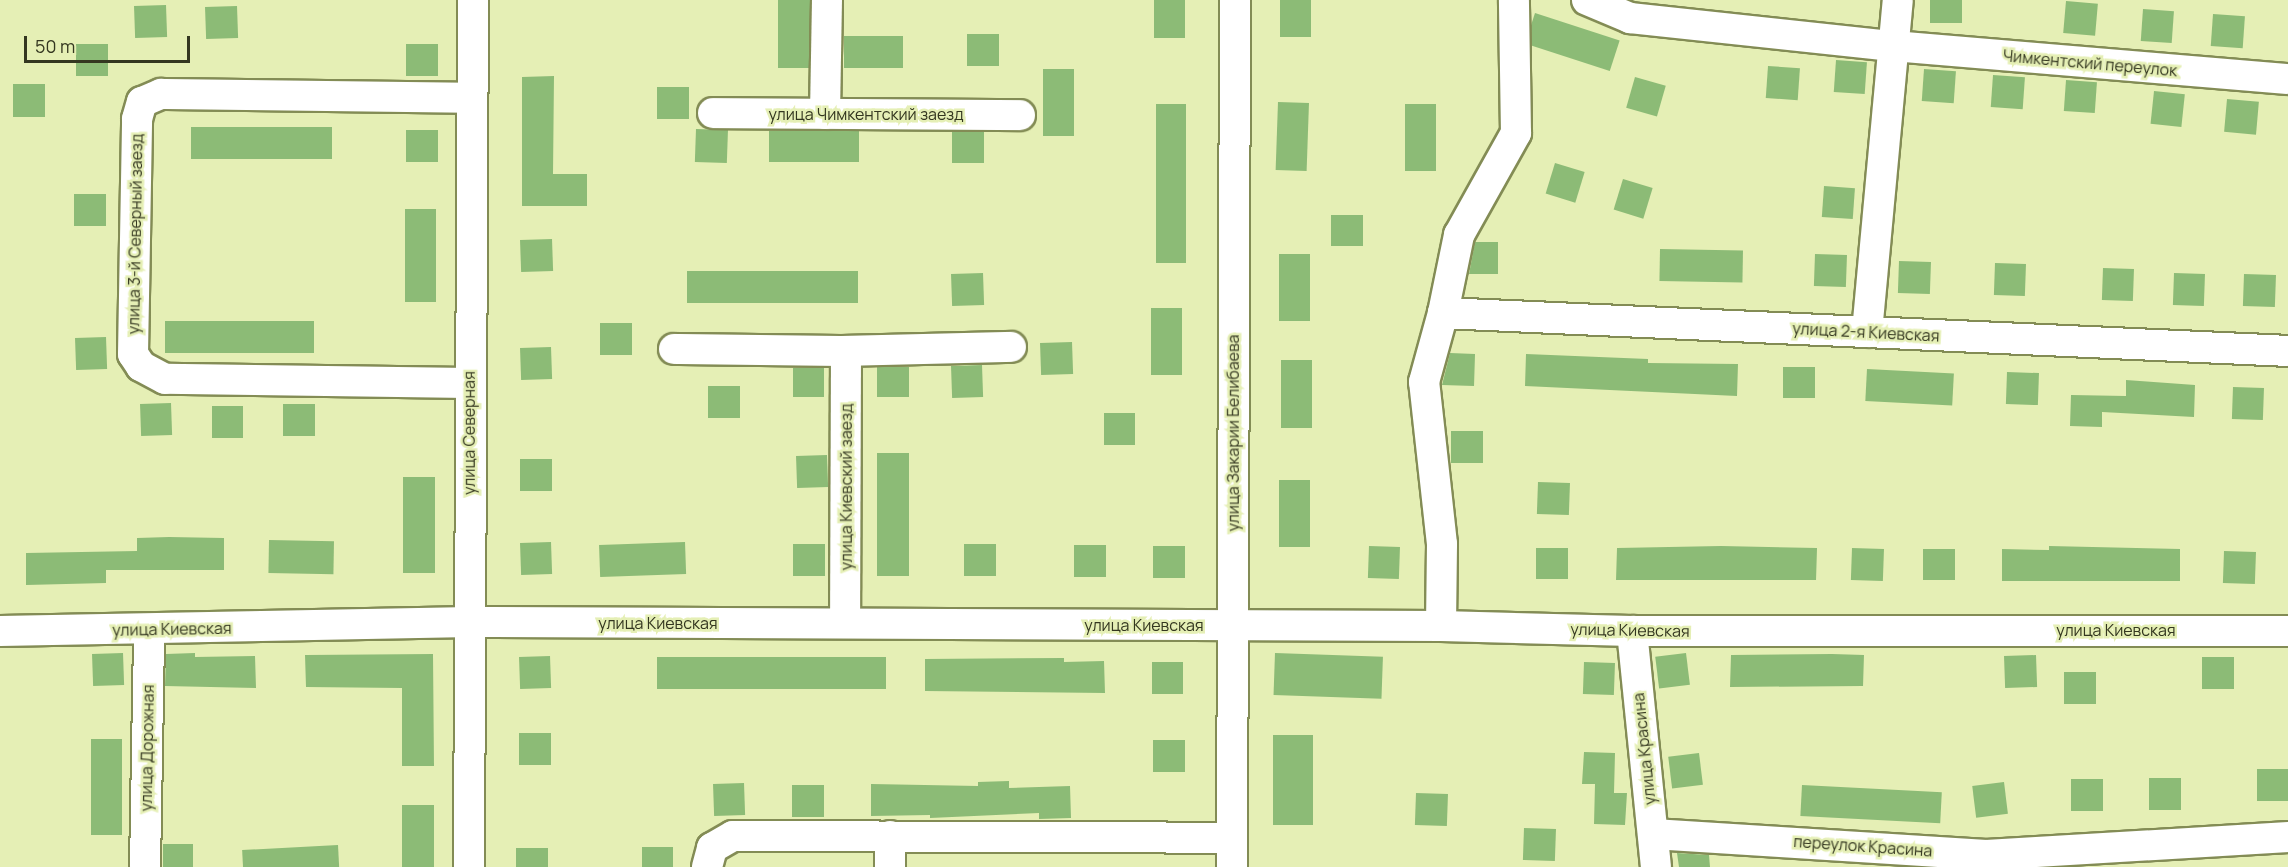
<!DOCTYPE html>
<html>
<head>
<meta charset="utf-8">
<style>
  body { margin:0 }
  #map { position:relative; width:2288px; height:867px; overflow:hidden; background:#e5efb5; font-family:Manrope,sans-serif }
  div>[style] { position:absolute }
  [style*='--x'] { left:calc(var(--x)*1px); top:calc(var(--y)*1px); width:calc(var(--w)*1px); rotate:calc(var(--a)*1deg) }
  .building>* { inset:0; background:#8cbb76; transform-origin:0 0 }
  .roads { filter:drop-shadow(2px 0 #838c55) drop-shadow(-2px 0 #838c55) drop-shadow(0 2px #838c55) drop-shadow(0 -2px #838c55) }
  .minor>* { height:30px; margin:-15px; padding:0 15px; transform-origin:15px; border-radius:15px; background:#fff }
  span { translate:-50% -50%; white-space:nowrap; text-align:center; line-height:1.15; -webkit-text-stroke:5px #e5efb5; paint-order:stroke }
  .street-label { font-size:16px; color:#343720 }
  .scale { position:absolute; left:24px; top:36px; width:166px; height:27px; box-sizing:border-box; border:3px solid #343720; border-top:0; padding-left:8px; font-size:18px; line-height:21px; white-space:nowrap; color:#343720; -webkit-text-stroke:4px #e5efb5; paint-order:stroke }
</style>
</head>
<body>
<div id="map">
  <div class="building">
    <i style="left:778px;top:0;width:32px;height:68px"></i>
    <i style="left:1154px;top:0;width:31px;height:38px"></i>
    <i style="left:1280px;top:0;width:31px;height:37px"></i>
    <i style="left:1930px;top:0;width:32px;height:23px"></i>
    <i style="left:2066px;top:1px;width:32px;height:32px;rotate:5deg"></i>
    <i style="left:166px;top:5px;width:32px;height:32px;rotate:88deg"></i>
    <i style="left:237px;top:6px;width:32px;height:32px;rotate:88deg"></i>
    <i style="left:2143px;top:9px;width:31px;height:32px;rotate:4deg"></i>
    <i style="left:1535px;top:13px;width:89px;height:32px;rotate:18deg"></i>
    <i style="left:2213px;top:14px;width:32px;height:32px;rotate:4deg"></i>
    <i style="left:967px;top:34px;width:32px;height:32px"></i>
    <i style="left:844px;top:36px;width:59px;height:32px"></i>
    <i style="left:76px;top:44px;width:32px;height:32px"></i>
    <i style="left:406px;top:44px;width:32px;height:32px"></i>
    <i style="left:1836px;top:60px;width:31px;height:32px;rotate:4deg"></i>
    <i style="left:1768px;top:66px;width:32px;height:32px;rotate:4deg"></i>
    <i style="left:1043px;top:69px;width:31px;height:67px"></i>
    <i style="left:1924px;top:69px;width:32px;height:32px;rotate:4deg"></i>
    <i style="left:1993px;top:75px;width:32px;height:32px;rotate:4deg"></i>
    <i style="clip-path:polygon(554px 76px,553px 174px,587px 174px,587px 206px,522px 206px,522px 77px)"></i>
    <i style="left:1635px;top:77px;width:32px;height:32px;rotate:16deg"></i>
    <i style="left:2066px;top:80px;width:31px;height:31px;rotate:4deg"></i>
    <i style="left:45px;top:84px;width:33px;height:32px;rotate:90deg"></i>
    <i style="left:689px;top:87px;width:32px;height:32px;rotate:90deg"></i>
    <i style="left:2154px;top:91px;width:31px;height:33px;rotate:6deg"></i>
    <i style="left:2227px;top:99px;width:32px;height:33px;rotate:5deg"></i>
    <i style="left:1278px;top:102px;width:31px;height:68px;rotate:2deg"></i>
    <i style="left:1156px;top:104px;width:30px;height:159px"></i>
    <i style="left:1405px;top:104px;width:31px;height:67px"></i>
    <i style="left:332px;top:127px;width:32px;height:141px;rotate:90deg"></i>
    <i style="left:696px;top:129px;width:32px;height:33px;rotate:2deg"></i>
    <i style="left:406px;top:130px;width:32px;height:32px"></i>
    <i style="left:769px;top:131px;width:90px;height:31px"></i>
    <i style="left:952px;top:132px;width:32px;height:31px"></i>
    <i style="left:1555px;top:163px;width:31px;height:32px;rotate:17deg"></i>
    <i style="left:1623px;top:179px;width:31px;height:32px;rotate:17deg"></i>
    <i style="left:1824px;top:186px;width:31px;height:31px;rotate:4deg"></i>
    <i style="left:74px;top:194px;width:32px;height:32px"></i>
    <i style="left:405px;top:209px;width:31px;height:93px"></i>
    <i style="left:1331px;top:215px;width:32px;height:31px"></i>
    <i style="left:552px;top:239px;width:32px;height:32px;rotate:88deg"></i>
    <i style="clip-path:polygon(1475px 242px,1498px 242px,1498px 274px,1469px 274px)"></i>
    <i style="left:1660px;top:249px;width:83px;height:32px;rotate:1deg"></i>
    <i style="left:1279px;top:254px;width:31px;height:67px"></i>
    <i style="left:1815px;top:254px;width:32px;height:32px;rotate:2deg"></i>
    <i style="left:1899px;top:261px;width:32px;height:32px;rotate:2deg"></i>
    <i style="left:1995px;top:263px;width:31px;height:32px;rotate:2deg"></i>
    <i style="left:2103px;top:268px;width:31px;height:32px;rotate:2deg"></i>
    <i style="left:687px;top:271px;width:171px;height:32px"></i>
    <i style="left:983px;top:273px;width:32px;height:32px;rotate:88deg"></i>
    <i style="left:2174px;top:273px;width:31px;height:32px;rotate:2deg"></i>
    <i style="left:2244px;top:274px;width:32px;height:32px;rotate:2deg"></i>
    <i style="left:1151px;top:308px;width:31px;height:67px"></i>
    <i style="left:165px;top:321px;width:149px;height:32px"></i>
    <i style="left:632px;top:323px;width:32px;height:32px;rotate:90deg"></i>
    <i style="left:106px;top:337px;width:32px;height:31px;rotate:88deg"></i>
    <i style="left:1072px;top:342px;width:32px;height:32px;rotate:88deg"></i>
    <i style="left:551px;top:347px;width:32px;height:31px;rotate:88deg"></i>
    <i style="clip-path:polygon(1450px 353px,1475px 354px,1474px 386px,1442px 385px)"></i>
    <i style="clip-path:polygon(1526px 354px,1648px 359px,1648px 363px,1738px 364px,1737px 396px,1525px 386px)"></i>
    <i style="left:1281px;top:360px;width:31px;height:68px"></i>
    <i style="left:982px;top:365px;width:32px;height:31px;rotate:88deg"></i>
    <i style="left:909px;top:367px;width:30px;height:32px;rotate:90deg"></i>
    <i style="left:1783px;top:367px;width:32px;height:31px"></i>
    <i style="left:793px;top:368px;width:31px;height:29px"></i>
    <i style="left:1867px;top:369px;width:87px;height:32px;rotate:3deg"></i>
    <i style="left:2007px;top:372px;width:32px;height:32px;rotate:2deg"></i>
    <i style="clip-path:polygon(2126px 380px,2195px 385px,2194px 417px,2102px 412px,2102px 427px,2070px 426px,2071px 395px,2126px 396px)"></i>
    <i style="left:708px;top:386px;width:32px;height:32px"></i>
    <i style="left:2233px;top:387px;width:31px;height:32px;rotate:2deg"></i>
    <i style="left:171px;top:403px;width:32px;height:31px;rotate:88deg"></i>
    <i style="left:283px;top:404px;width:32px;height:32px"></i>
    <i style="left:212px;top:406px;width:31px;height:32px"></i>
    <i style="left:1104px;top:413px;width:31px;height:32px"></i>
    <i style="left:1451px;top:431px;width:32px;height:32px"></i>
    <i style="left:877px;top:453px;width:32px;height:123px"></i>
    <i style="left:827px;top:455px;width:32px;height:31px;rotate:88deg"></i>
    <i style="left:520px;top:459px;width:32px;height:32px"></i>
    <i style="left:403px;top:477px;width:32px;height:96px"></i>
    <i style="left:1279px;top:480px;width:31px;height:67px"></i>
    <i style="left:1538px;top:482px;width:32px;height:32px;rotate:2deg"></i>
    <i style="clip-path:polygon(169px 537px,224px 538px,224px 570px,106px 570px,106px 583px,26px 585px,26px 553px,137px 551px,137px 538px)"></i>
    <i style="left:269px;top:540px;width:65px;height:33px;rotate:1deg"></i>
    <i style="left:551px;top:542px;width:32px;height:31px;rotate:88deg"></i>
    <i style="left:685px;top:542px;width:32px;height:86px;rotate:88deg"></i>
    <i style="left:825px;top:544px;width:32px;height:32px;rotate:90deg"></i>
    <i style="left:996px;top:544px;width:32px;height:32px;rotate:90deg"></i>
    <i style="left:1106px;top:545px;width:32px;height:32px;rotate:90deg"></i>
    <i style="left:1185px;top:546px;width:32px;height:32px;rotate:90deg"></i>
    <i style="left:1369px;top:546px;width:31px;height:32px;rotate:2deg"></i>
    <i style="clip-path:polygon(1721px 546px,1817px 548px,1816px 580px,1616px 580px,1617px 548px)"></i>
    <i style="clip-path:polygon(2049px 546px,2180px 549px,2180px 581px,2002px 581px,2002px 549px,2049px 550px)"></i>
    <i style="left:1536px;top:548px;width:32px;height:31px"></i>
    <i style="left:1852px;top:548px;width:32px;height:32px;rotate:2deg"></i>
    <i style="left:1923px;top:549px;width:32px;height:31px"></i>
    <i style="left:2224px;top:551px;width:32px;height:32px;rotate:2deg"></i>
    <i style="left:123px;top:653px;width:32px;height:31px;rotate:88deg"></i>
    <i style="clip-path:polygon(195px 653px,195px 657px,255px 656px,256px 688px,165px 686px,166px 654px)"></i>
    <i style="left:1275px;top:653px;width:108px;height:42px;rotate:2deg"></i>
    <i style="left:1686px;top:653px;width:32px;height:31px;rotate:83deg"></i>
    <i style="clip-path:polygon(433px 654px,434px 766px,402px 766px,402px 688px,306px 687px,305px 655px)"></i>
    <i style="clip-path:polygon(1832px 654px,1864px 655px,1863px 686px,1730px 687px,1731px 655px)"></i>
    <i style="left:2036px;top:655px;width:32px;height:32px;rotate:88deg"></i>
    <i style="left:550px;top:656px;width:32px;height:31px;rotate:88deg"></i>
    <i style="left:657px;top:657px;width:229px;height:32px"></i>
    <i style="left:2202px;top:657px;width:32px;height:32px"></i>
    <i style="clip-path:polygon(1064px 658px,1064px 662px,1104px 661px,1105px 693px,925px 691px,925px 659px)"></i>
    <i style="left:1152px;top:662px;width:31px;height:32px"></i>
    <i style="left:1584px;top:662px;width:31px;height:32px;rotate:2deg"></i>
    <i style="left:2064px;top:672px;width:32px;height:32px"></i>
    <i style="left:551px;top:733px;width:32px;height:32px;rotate:90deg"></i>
    <i style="left:1273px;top:735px;width:40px;height:90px"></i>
    <i style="left:91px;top:739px;width:31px;height:96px"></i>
    <i style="left:1185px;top:740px;width:32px;height:32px;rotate:90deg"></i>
    <i style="clip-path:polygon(1584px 752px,1615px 753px,1614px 793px,1627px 793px,1625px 825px,1594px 824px,1595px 784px,1582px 784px)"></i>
    <i style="left:1699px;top:753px;width:32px;height:31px;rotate:83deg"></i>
    <i style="left:2288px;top:769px;width:32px;height:31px;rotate:90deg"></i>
    <i style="left:2149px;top:778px;width:32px;height:32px"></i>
    <i style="left:2103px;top:779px;width:32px;height:32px;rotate:90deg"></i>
    <i style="clip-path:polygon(1009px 781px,1009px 788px,1070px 786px,1071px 818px,1039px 819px,1039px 813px,930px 818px,930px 815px,871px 816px,871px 784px,978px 786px,978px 782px)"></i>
    <i style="left:2004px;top:782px;width:32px;height:32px;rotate:83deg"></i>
    <i style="left:744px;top:783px;width:32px;height:31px;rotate:88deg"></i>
    <i style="left:824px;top:785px;width:32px;height:32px;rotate:90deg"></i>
    <i style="left:1802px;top:785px;width:140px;height:31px;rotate:3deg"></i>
    <i style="left:1416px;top:793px;width:32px;height:32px;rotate:2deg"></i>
    <i style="left:402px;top:805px;width:32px;height:62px"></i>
    <i style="left:1524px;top:828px;width:32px;height:32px;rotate:2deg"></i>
    <i style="left:163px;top:844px;width:30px;height:23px"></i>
    <i style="left:338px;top:845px;width:22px;height:96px;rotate:87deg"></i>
    <i style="left:642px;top:847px;width:31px;height:20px"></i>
    <i style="left:516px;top:848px;width:32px;height:19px"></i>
    <i style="clip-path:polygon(1677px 853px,1709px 855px,1710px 867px,1679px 867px)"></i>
  </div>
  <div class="roads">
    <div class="minor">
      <i style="--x:1587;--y:0;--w:47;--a:22.7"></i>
      <i style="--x:1630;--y:18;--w:264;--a:6.1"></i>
      <i style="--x:1893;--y:46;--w:396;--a:4.8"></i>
      <i style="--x:713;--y:113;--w:307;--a:0.4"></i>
      <i style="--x:825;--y:114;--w:114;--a:-89"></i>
      <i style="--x:1443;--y:313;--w:846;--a:2.57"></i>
      <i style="--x:1867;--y:332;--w:333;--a:-84.7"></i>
      <i style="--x:674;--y:349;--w:172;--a:0.7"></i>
      <i style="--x:846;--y:351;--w:272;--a:90.2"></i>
      <i style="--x:846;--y:351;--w:165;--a:-1.4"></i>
      <i style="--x:469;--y:383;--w:304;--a:-179.2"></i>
      <i style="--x:165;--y:379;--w:27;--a:-152"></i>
      <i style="--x:141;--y:366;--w:14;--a:-124"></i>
      <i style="--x:133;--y:354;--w:235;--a:-89"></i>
      <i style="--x:137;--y:119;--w:18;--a:-74"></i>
      <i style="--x:142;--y:102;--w:21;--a:-23"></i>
      <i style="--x:161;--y:94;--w:311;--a:0.7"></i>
      <i style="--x:1441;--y:626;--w:82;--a:-89.3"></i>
      <i style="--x:1442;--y:544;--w:163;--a:-96.3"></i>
      <i style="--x:1424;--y:382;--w:72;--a:-74.6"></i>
      <i style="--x:1443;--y:313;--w:80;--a:-78.4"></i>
      <i style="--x:1459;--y:235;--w:117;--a:-60.8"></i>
      <i style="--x:1516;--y:133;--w:133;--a:-90.9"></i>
      <i style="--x:0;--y:631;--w:471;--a:-1.1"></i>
      <i style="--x:471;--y:622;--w:970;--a:0.24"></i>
      <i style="--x:1441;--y:626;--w:191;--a:1.5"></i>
      <i style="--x:1632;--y:631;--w:656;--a:0"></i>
      <i style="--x:1632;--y:631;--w:237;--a:84.2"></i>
      <i style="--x:1653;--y:834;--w:334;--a:3.6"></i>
      <i style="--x:1986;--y:855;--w:303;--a:-3.4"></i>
      <i style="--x:145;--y:867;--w:237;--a:-89"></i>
      <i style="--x:469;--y:867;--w:867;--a:-89.74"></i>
      <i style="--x:707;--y:867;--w:20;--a:-75"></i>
      <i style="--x:712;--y:848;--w:24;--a:-30"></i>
      <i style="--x:733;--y:836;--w:499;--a:0.2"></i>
      <i style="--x:890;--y:867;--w:31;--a:-90"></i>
      <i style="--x:1232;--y:867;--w:867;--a:-89.8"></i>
    </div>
  </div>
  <div class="street-label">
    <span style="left:2090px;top:63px;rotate:5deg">Чимкентский переулок</span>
    <span style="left:866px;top:114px">улица Чимкентский заезд</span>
    <span style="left:135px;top:234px;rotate:-89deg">улица 3-й Северный заезд</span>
    <span style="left:1866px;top:332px;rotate:3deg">улица 2-я Киевская</span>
    <span style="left:469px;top:433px;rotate:-90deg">улица Северная</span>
    <span style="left:1233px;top:433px;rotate:-90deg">улица Закарии Белибаева</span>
    <span style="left:846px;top:487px;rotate:-90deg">улица Киевский заезд</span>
    <span style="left:658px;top:623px">улица Киевская</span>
    <span style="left:1144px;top:625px">улица Киевская</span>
    <span style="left:172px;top:629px;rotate:-1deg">улица Киевская</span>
    <span style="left:1630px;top:630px;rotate:1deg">улица Киевская</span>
    <span style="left:2116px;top:630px">улица Киевская</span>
    <span style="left:147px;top:748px;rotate:-89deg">улица Дорожная</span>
    <span style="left:1644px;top:749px;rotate:-96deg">улица Красина</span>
    <span style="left:1863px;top:846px;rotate:4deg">переулок Красина</span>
  </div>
  <div class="scale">50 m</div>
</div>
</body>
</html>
